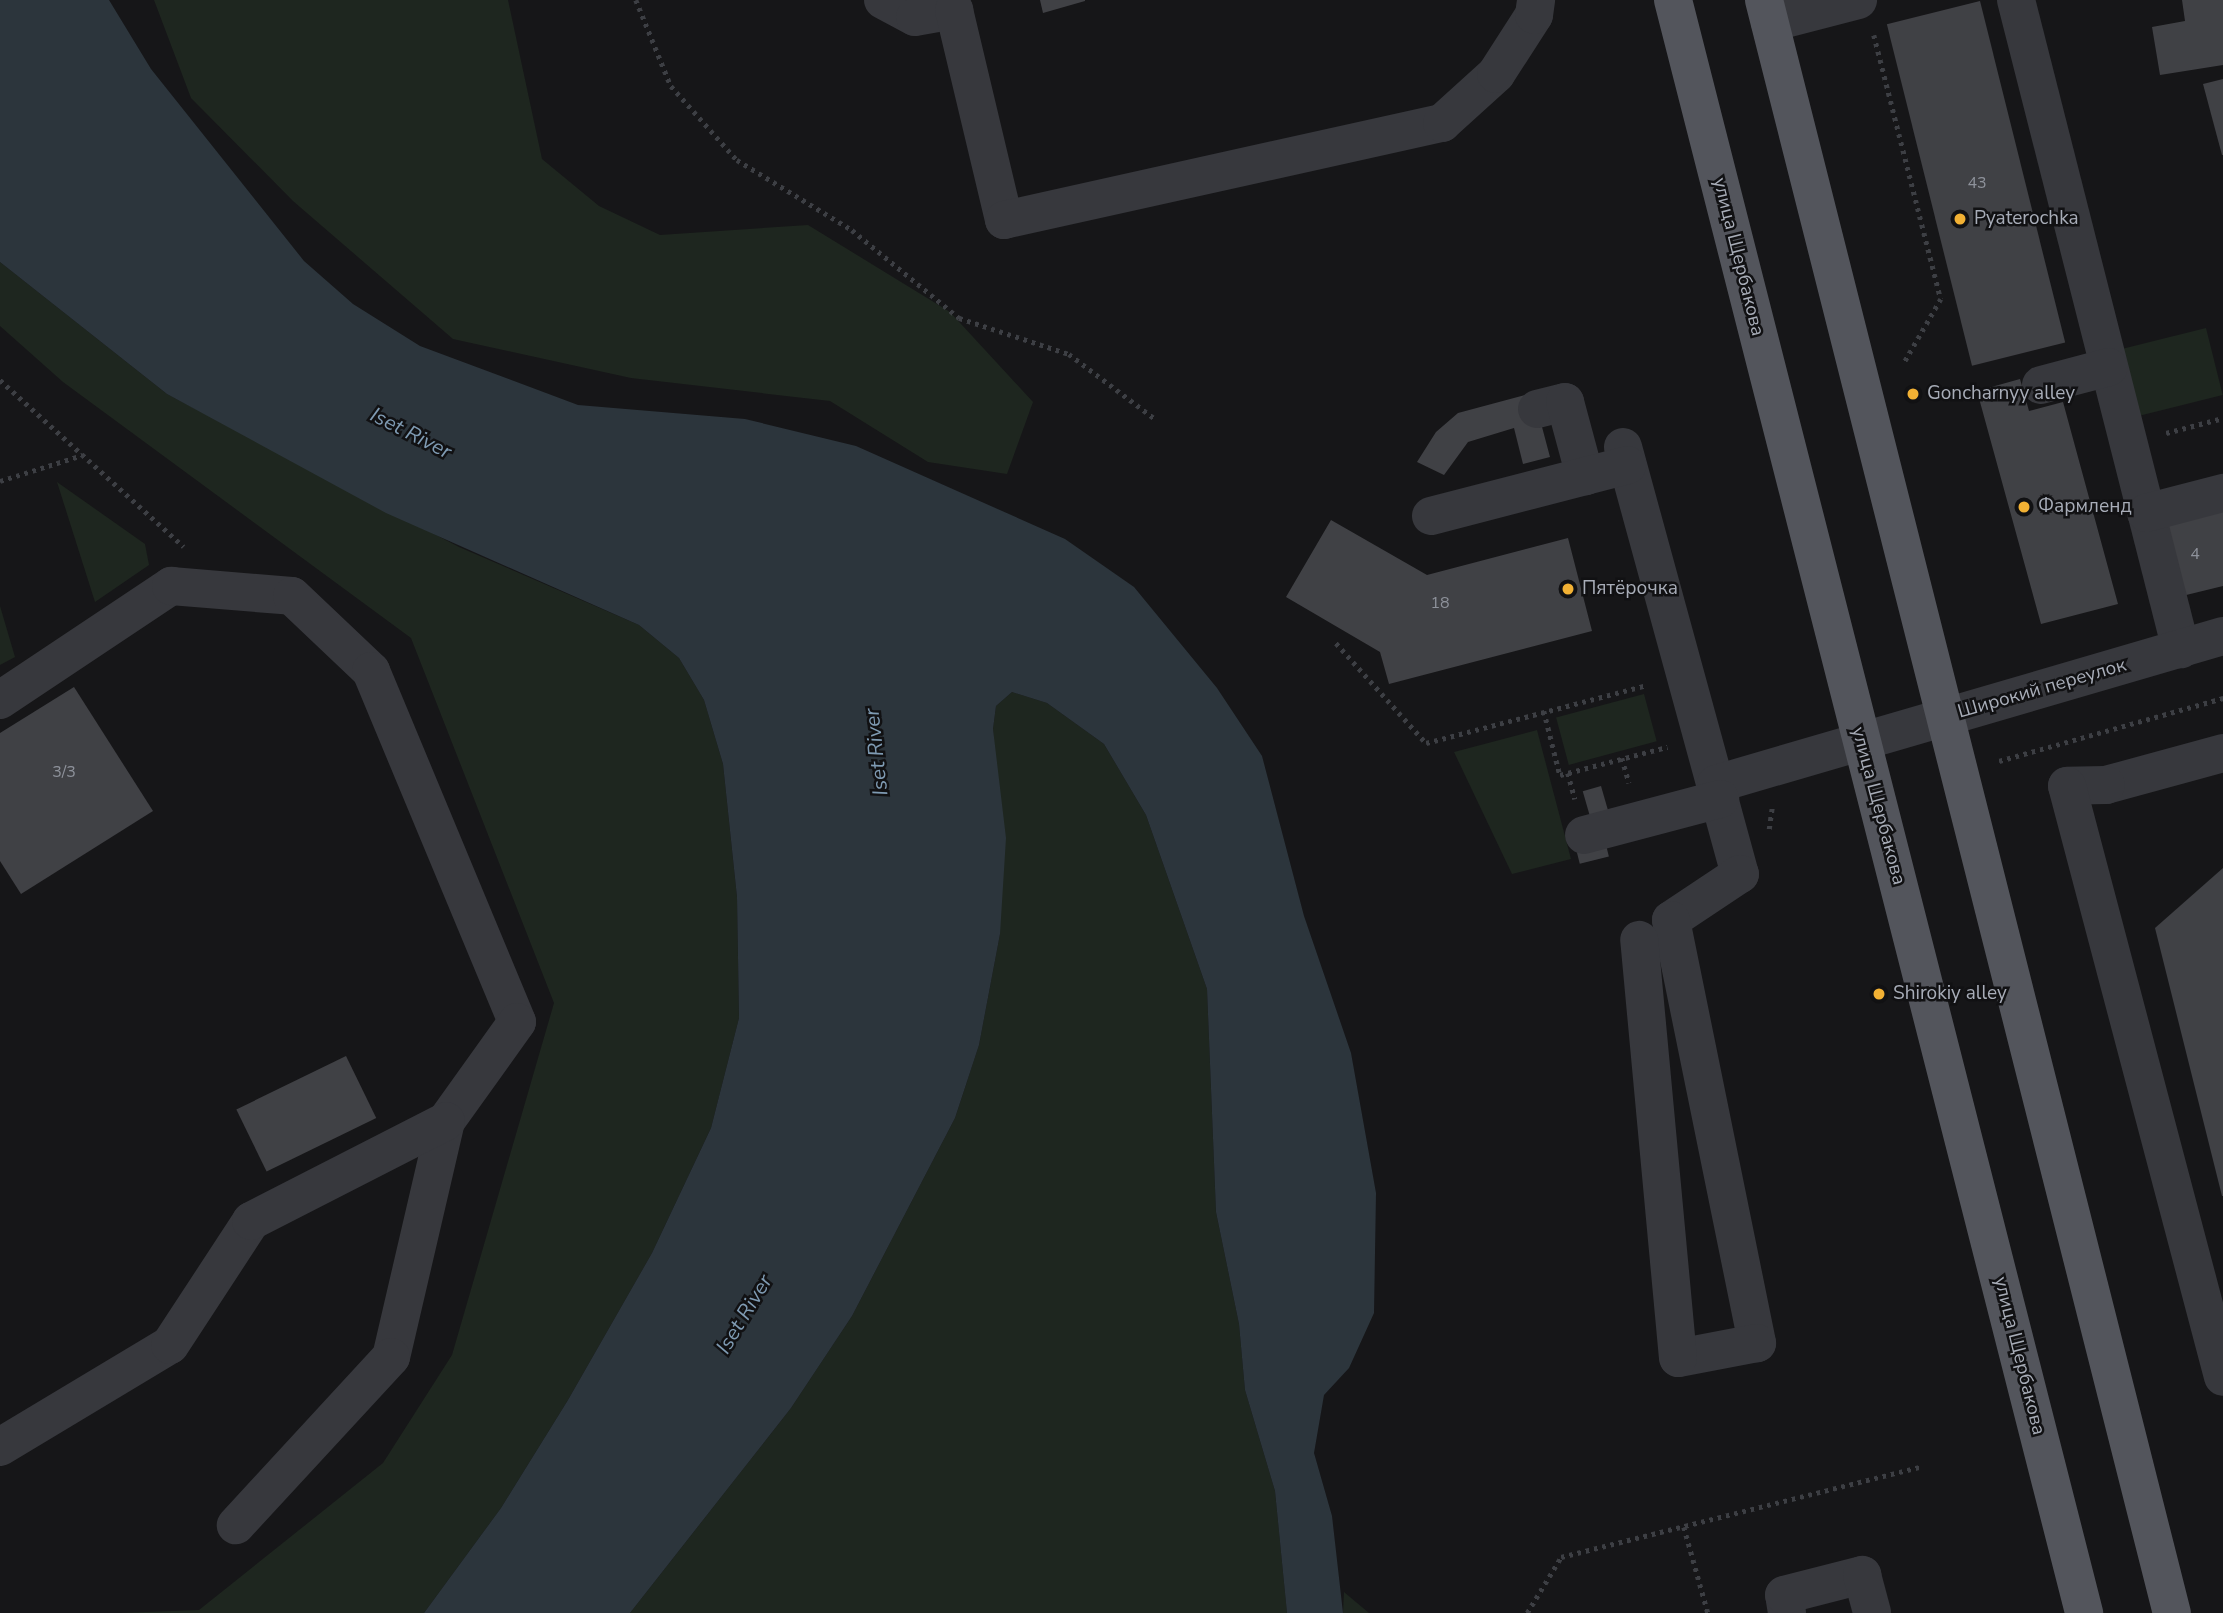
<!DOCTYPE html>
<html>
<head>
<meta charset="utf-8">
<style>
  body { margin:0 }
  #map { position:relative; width:2223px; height:1613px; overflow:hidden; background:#161618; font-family:"Nunito Sans",sans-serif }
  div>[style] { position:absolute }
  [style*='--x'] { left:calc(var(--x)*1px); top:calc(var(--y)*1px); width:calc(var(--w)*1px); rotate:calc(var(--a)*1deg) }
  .green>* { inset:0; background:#1e261f; transform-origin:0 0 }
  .water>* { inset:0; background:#2c353c }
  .building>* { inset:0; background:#404145; transform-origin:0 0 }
  .path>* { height:4.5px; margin-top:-2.25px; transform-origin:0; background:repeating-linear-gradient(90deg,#3d3f44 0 3.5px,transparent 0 8.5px) }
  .minor>* { height:38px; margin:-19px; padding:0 19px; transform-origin:19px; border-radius:19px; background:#37383d }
  .major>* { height:38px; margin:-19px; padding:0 19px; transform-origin:19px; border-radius:19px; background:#53555c }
  .dots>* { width:19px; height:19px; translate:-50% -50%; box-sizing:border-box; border:4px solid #111113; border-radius:50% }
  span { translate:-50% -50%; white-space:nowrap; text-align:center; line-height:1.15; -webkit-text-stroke:5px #111113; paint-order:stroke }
  .number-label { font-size:16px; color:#8e929b }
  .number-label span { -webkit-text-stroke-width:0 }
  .poi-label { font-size:19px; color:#a8adb8 }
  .left { translate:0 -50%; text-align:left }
  .street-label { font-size:19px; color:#a8adb8 }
  .water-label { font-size:21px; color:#7f9bb3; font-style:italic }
</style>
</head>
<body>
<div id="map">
  <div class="green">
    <i style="clip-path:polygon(154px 0,508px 0,542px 159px,599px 206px,660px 235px,808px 225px,950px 312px,1033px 402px,1007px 474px,928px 462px,830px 401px,631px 378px,453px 339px,293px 201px,191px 98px)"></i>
    <i style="clip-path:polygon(0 262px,167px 394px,459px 547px,639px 625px,679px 658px,704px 700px,723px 764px,737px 897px,739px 1018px,711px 1128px,652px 1253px,568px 1400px,501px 1508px,424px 1613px,119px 1613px,199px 1610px,383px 1463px,452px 1355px,554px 1003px,411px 638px,63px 382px,0 326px)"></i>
    <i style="left:2206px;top:328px;width:69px;height:92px;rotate:76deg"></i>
    <i style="clip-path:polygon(57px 482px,145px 544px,149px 565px,95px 602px)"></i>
    <i style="clip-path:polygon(0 606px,15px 657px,0 665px)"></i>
    <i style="clip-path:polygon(1012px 692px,1047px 703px,1104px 744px,1146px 815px,1207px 989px,1216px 1212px,1239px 1324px,1245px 1390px,1275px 1491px,1287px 1613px,630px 1613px,791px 1408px,852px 1316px,955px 1118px,979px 1045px,1000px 934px,993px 729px,996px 706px)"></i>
    <i style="left:1644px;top:694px;width:49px;height:91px;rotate:75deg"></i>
    <i style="clip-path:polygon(1537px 730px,1571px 859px,1512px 874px,1454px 752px)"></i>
    <i style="clip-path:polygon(1344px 1592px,1369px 1613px,1343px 1613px)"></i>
  </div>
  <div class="water">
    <i style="clip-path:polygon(0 0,109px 0,151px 69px,304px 261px,353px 304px,420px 346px,578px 405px,745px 419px,856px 446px,1065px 539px,1134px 587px,1217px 688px,1262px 756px,1304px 916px,1351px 1053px,1376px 1193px,1374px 1313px,1349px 1368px,1324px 1395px,1314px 1453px,1332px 1516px,1343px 1613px,1287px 1613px,1275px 1491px,1245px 1390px,1239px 1324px,1216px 1212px,1207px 989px,1146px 815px,1104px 744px,1047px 703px,1012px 692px,996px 706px,993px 729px,1006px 838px,1000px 934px,979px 1045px,955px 1118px,852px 1316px,791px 1408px,630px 1613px,424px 1613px,501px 1508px,568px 1400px,652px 1253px,711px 1128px,739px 1018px,737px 897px,723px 764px,704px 700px,679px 658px,639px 625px,386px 513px,167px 394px,0 262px)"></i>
  </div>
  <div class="building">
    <i style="clip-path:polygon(1040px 0,1085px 0,1085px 1px,1043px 13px)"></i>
    <i style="clip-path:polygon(2182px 0,2223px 0,2223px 65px,2160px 75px,2152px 27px,2185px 21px)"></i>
    <i style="left:1980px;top:1px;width:352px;height:96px;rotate:76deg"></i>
    <i style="clip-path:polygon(2223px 79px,2223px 155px,2222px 155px,2203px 84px)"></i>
    <i style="clip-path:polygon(2020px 379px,2029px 411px,2063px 402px,2118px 604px,2041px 624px,1977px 391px)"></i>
    <i style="clip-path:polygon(1533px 393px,1550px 457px,1523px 464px,1514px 428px,1468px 442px,1444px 475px,1417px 462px,1436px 432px,1458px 413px)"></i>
    <i style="clip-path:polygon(2223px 507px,2223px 586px,2178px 597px,2159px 523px)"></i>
    <i style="clip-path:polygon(1331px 520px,1427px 575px,1568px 538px,1592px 631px,1389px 684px,1380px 652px,1286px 597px)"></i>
    <i style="clip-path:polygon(74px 687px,153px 811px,21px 894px,0 861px,0 733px)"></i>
    <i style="left:1601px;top:786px;width:36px;height:19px;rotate:74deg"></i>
    <i style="left:1605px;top:841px;width:16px;height:30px;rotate:76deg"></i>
    <i style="clip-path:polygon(2223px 868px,2223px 1196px,2222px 1196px,2155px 928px)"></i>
    <i style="left:346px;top:1056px;width:69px;height:122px;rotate:64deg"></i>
  </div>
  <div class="path">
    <i style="--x:636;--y:0;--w:93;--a:67.9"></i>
    <i style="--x:671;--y:86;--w:99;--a:48.3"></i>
    <i style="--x:737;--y:160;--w:135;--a:31.3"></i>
    <i style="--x:852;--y:230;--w:139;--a:39.4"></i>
    <i style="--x:959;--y:318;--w:116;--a:18.1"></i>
    <i style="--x:1069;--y:354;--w:106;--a:37"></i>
    <i style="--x:1874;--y:35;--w:272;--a:75.8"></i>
    <i style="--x:1941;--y:299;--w:74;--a:120"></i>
    <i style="--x:0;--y:380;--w:248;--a:42.2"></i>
    <i style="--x:2166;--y:433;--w:59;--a:-14.7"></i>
    <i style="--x:0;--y:481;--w:87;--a:-17.4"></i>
    <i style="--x:1336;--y:643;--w:135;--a:48"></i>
    <i style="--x:1426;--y:743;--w:228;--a:-14.7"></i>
    <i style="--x:1544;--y:711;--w:66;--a:76"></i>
    <i style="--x:1560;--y:775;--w:111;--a:-14.7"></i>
    <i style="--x:1622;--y:758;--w:26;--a:74"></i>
    <i style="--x:1999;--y:761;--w:233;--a:-15.7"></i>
    <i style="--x:1568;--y:773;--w:27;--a:75"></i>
    <i style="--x:1769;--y:829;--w:22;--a:-82"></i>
    <i style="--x:1684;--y:1527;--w:89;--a:74.4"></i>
    <i style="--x:1527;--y:1613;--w:66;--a:-58.7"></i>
    <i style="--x:1561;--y:1557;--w:370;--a:-14.1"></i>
  </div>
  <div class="minor">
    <i style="--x:883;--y:0;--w:36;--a:28"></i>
    <i style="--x:915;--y:17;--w:40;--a:-10"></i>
    <i style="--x:954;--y:10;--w:216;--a:76.6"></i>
    <i style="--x:1004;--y:220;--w:449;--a:-12.5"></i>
    <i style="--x:1442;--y:123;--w:73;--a:-42.2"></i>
    <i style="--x:1496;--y:74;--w:70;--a:-57.2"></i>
    <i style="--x:1534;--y:15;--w:15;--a:-82"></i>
    <i style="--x:2016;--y:0;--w:670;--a:75.74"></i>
    <i style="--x:1770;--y:23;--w:91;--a:-14.6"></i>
    <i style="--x:2041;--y:385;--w:70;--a:-14.8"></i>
    <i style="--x:1537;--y:409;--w:29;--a:-14"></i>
    <i style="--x:1565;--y:402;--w:77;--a:74.9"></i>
    <i style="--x:1623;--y:447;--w:443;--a:74.7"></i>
    <i style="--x:1740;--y:874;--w:83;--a:146.3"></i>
    <i style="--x:1671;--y:920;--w:432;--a:78.5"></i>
    <i style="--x:1757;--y:1343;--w:80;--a:169.2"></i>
    <i style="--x:1678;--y:1358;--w:420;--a:-95.3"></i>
    <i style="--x:2146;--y:513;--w:80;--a:-14.6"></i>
    <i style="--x:1431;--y:516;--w:203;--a:-14.5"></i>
    <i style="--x:0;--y:700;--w:206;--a:-33.7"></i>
    <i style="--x:171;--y:586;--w:121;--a:4.7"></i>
    <i style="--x:292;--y:596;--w:109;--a:43.5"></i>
    <i style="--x:371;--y:671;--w:380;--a:67.4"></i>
    <i style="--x:517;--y:1022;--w:122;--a:125.6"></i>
    <i style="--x:446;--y:1121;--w:242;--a:103.1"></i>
    <i style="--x:391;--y:1357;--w:229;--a:132.7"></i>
    <i style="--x:2223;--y:753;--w:121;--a:164.7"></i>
    <i style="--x:2106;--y:785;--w:39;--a:179"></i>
    <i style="--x:2067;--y:786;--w:611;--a:75.21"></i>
    <i style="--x:1716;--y:784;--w:528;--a:-16.27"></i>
    <i style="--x:1584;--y:835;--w:141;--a:-14.8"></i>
    <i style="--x:0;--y:1447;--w:198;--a:-31"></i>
    <i style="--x:170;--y:1345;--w:148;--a:-56.8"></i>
    <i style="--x:251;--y:1221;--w:219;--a:-27.1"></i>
    <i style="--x:1787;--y:1613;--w:18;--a:-99"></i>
    <i style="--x:1784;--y:1595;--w:81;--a:-14.4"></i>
    <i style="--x:1862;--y:1575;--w:39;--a:75"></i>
  </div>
  <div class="major">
    <i style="--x:1673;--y:0;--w:1665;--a:75.7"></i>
    <i style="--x:1764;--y:0;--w:1664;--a:75.81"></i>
  </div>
  <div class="dots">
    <i style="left:1960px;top:219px;background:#f2b134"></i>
    <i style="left:1913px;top:394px;background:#f2b134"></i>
    <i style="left:2024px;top:507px;background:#f2b134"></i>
    <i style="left:1568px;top:589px;background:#f2b134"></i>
    <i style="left:1879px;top:994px;background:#f2b134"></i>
  </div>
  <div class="number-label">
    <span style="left:1977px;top:183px">43</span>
    <span style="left:2195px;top:554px">4</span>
    <span style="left:1440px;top:603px">18</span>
    <span style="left:64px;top:772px">3/3</span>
  </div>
  <div class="poi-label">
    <span class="left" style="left:1974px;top:219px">Pyaterochka</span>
    <span class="left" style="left:1927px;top:394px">Goncharnyy alley</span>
    <span class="left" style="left:2038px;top:507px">Фармленд</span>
    <span class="left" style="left:1582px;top:589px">Пятёрочка</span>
    <span class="left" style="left:1893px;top:994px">Shirokiy alley</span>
  </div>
  <div class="street-label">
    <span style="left:1738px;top:257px;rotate:76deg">улица Щербакова</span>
    <span style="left:2042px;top:689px;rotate:-16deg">Широкий переулок</span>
    <span style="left:1878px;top:806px;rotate:75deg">улица Щербакова</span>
    <span style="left:2019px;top:1356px;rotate:76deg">улица Щербакова</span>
  </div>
  <div class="water-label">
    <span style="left:411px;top:433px;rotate:27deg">Iset River</span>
    <span style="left:876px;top:752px;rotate:-96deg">Iset River</span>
    <span style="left:744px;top:1314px;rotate:-59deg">Iset River</span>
  </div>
</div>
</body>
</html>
